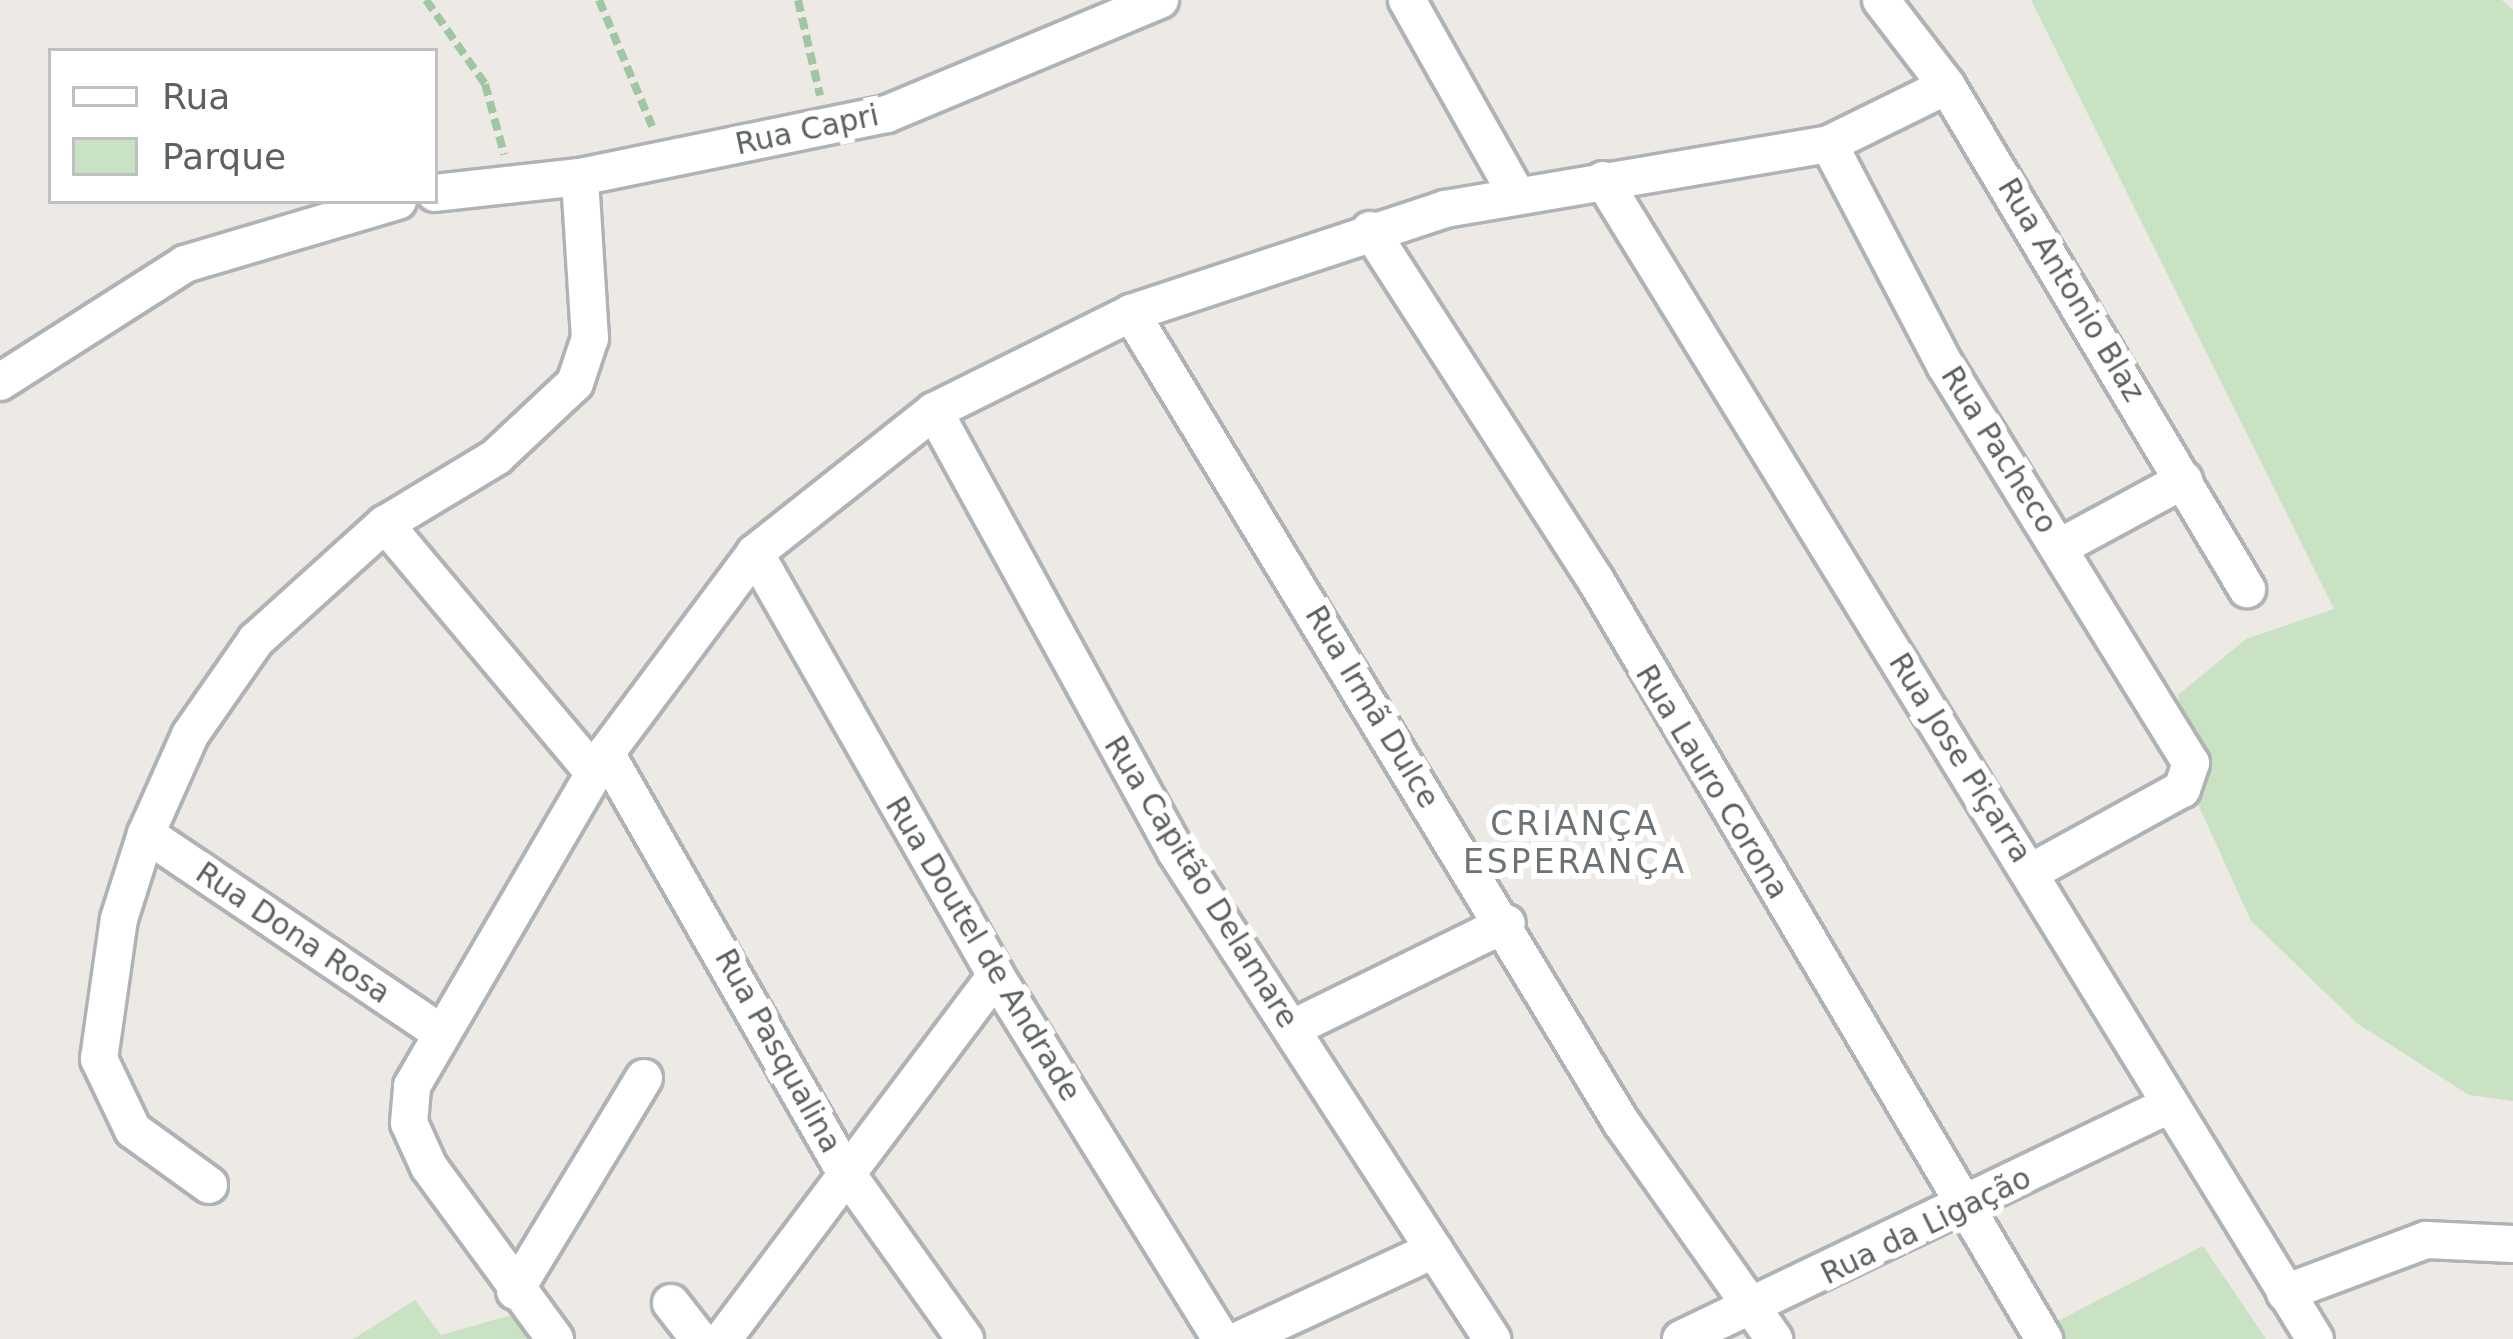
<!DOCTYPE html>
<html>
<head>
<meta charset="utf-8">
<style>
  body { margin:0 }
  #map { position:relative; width:2513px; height:1339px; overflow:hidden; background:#ede9e4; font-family:"DejaVu Sans",sans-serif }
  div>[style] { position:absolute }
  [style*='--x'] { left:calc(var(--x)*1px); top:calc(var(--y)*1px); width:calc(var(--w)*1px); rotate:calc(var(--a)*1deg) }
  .green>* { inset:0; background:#c9e2c3 }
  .path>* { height:8px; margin-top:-4px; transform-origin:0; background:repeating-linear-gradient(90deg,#a0c7a3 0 12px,transparent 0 18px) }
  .roads { filter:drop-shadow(3px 0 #afb3b5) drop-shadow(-3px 0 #afb3b5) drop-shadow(0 3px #afb3b5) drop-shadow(0 -3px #afb3b5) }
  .street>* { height:36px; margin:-18px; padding:0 18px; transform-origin:18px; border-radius:18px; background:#fff }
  span { translate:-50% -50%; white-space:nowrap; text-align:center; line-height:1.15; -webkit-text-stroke:12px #fff; paint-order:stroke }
  .street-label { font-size:30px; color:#5c6163 }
  .neighbourhood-label { font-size:33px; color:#6d7375; letter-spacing:3px }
  .legend { position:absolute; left:48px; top:48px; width:390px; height:156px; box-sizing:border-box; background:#fff; border:3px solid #bec0c1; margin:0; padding:15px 21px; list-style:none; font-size:36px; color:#5c6163 }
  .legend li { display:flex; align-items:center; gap:24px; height:60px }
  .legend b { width:60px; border:3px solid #bec0c1 }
</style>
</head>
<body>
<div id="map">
  <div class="green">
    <i style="clip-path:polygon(2031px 0,2502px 0,2513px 10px,2513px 1101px,2469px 1095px,2358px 1024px,2251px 921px,2193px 793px,2178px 695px,2246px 639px,2334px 609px)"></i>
    <i style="clip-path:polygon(2203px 1246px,2266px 1339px,2058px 1339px,2050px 1325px)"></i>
    <i style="clip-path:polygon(415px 1300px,441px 1335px,512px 1315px,530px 1339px,353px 1339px)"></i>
  </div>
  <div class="path">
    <i style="--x:426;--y:0;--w:103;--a:54.9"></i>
    <i style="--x:485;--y:84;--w:73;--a:74.8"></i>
    <i style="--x:599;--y:0;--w:137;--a:67.2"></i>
    <i style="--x:798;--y:0;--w:98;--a:77"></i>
  </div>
  <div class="roads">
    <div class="street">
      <i style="--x:1407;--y:0;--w:220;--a:60.6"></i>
      <i style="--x:1881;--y:0;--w:108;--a:52.5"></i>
      <i style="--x:1947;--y:86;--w:586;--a:59.19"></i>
      <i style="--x:1829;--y:144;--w:250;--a:62.3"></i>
      <i style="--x:1945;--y:365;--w:468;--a:58.3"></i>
      <i style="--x:2191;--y:763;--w:28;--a:109"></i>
      <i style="--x:2182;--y:789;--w:172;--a:151.2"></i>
      <i style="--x:1603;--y:180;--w:1360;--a:58.44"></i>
      <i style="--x:435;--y:193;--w:146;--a:-6.3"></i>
      <i style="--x:580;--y:177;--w:313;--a:-11.6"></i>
      <i style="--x:887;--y:114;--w:296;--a:-22.7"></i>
      <i style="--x:1370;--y:230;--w:415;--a:57.2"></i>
      <i style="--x:1595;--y:579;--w:883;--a:59.43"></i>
      <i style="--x:1131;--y:313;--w:946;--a:58.8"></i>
      <i style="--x:1621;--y:1122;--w:266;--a:54.8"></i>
      <i style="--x:0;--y:382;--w:219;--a:-32.5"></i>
      <i style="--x:185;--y:264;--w:222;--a:-16.5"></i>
      <i style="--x:934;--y:411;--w:503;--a:61.24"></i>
      <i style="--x:1176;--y:852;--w:581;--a:57.02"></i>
      <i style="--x:385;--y:524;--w:325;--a:50"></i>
      <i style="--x:2060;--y:547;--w:141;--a:-28.4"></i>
      <i style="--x:755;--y:553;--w:487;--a:60.3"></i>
      <i style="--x:996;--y:976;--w:427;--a:58.2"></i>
      <i style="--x:606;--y:753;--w:478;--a:60.3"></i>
      <i style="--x:843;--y:1168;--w:210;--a:54.5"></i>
      <i style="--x:146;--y:834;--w:354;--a:34"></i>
      <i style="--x:1293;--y:1028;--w:238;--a:-26.1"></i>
      <i style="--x:209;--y:1185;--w:94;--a:-144.1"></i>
      <i style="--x:133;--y:1130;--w:79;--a:-115.6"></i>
      <i style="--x:99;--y:1059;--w:141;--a:-81.9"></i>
      <i style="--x:119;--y:919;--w:89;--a:-72.4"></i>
      <i style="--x:146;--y:834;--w:108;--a:-66"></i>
      <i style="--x:190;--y:735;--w:116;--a:-55.2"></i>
      <i style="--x:256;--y:640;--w:173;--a:-42"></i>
      <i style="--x:385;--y:524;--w:130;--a:-31.1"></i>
      <i style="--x:496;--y:457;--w:108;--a:-43.1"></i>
      <i style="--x:575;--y:383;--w:47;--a:-71.6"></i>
      <i style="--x:590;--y:338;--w:161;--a:-93.6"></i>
      <i style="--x:515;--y:1291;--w:249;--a:-58.8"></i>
      <i style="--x:2285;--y:1293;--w:151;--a:-20.6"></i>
      <i style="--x:2426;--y:1240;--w:87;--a:2.6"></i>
      <i style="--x:671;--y:1303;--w:46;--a:52.1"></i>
      <i style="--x:555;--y:1339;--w:213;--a:-126.2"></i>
      <i style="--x:429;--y:1167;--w:48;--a:-114.4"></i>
      <i style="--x:409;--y:1123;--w:37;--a:-85"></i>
      <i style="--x:412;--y:1086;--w:385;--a:-59.8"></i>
      <i style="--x:606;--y:753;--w:249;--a:-53.3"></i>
      <i style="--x:755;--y:553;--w:228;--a:-38.4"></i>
      <i style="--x:934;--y:411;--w:220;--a:-26.4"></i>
      <i style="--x:1131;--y:313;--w:331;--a:-18.3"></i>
      <i style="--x:1445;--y:209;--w:389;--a:-9.6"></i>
      <i style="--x:1829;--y:144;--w:131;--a:-26.2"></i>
      <i style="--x:723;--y:1339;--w:454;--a:-53.1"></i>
      <i style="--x:1241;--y:1339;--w:213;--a:-24.8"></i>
      <i style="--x:1681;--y:1339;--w:539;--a:-25.61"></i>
    </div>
  </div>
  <div class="street-label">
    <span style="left:807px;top:130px;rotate:-12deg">Rua Capri</span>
    <span style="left:2071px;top:290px;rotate:59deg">Rua Antonio Blaz</span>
    <span style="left:1999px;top:450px;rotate:58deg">Rua Pacheco</span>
    <span style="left:1372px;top:707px;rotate:59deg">Rua Irmã Dulce</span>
    <span style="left:1960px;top:758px;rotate:58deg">Rua Jose Piçarra</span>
    <span style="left:1712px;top:782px;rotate:59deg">Rua Lauro Corona</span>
    <span style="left:1201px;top:882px;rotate:58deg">Rua Capitão Delamare</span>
    <span style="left:293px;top:933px;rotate:34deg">Rua Dona Rosa</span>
    <span style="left:983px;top:949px;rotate:59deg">Rua Doutel de Andrade</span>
    <span style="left:778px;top:1051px;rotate:61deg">Rua Pasqualina</span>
    <span style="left:1926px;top:1226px;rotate:-26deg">Rua da Ligação</span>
  </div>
  <div class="neighbourhood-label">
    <span style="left:1575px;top:843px">CRIANÇA<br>ESPERANÇA</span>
  </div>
  <ul class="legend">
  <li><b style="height:15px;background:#fff"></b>Rua</li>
  <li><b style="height:33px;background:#c9e2c3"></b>Parque</li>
  </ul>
</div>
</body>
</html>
